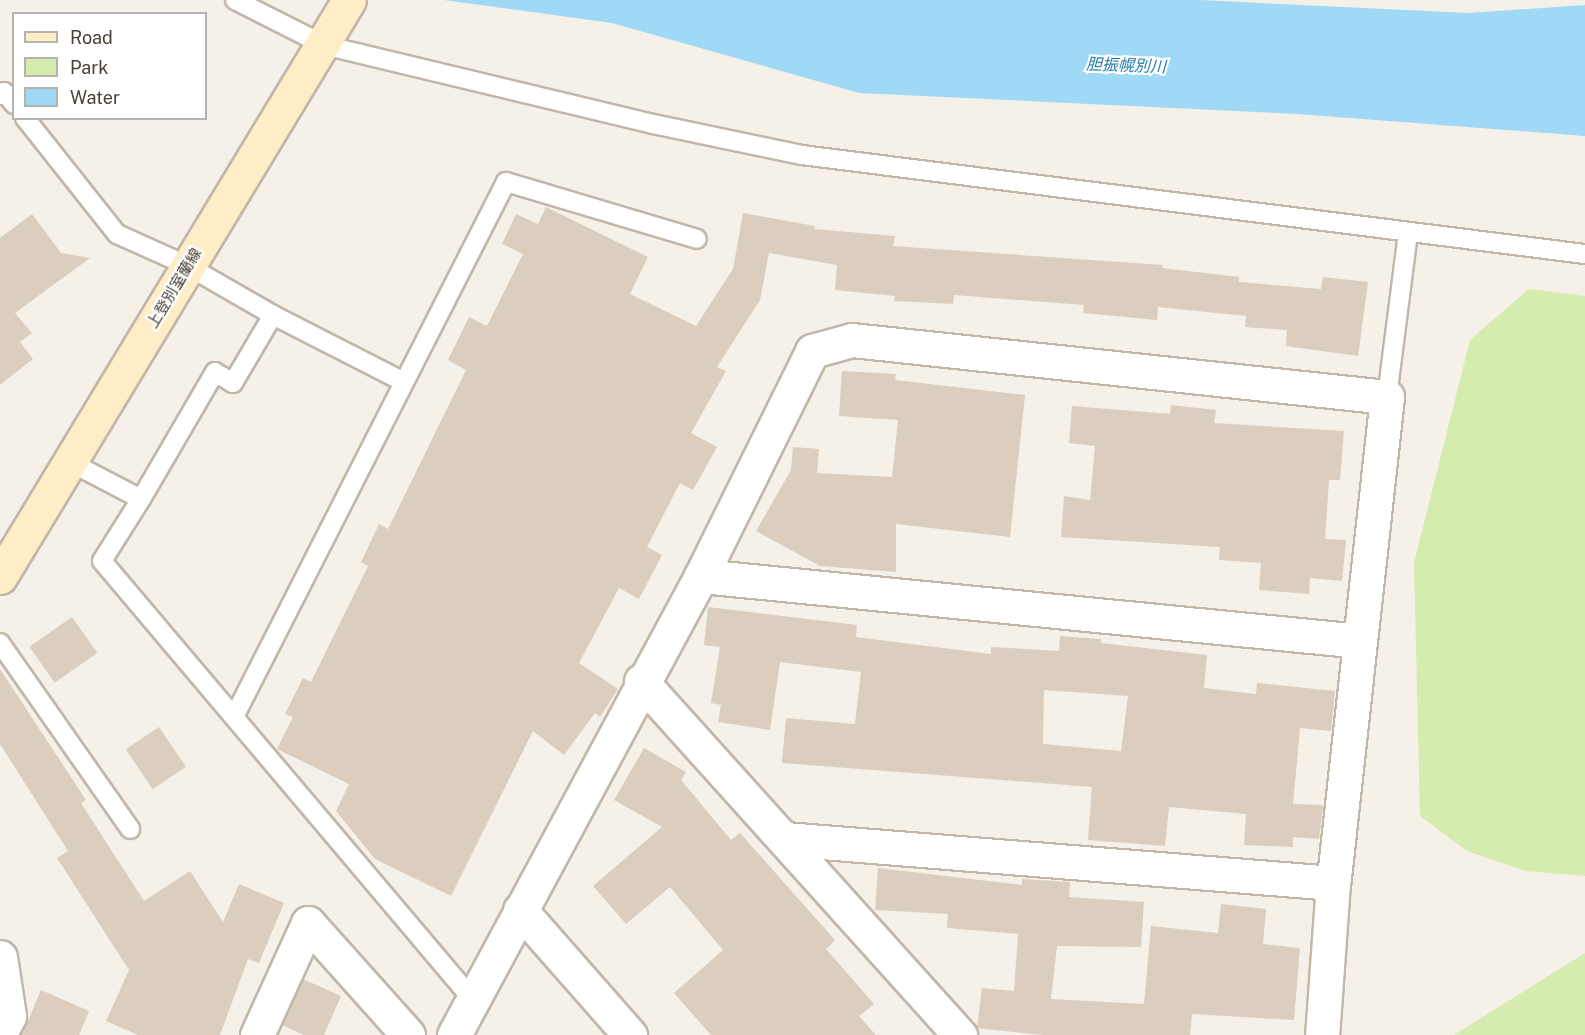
<!DOCTYPE html>
<html>
<head>
<meta charset="utf-8">
<style>
  body { margin:0 }
  #map { position:relative; width:1585px; height:1035px; overflow:hidden; background:#f5f0e8; font-family:"Public Sans","Noto Sans JP",sans-serif }
  div>[style] { position:absolute }
  [style*='--x'] { left:calc(var(--x)*1px); top:calc(var(--y)*1px); width:calc(var(--w)*1px); rotate:calc(var(--a)*1deg) }
  .green>* { inset:0; background:#d5ecae }
  .water>* { inset:0; background:#a0d9f6 }
  .building>* { inset:0; background:#dbcebf; transform-origin:0 0 }
  .roads { filter:drop-shadow(2px 0 #c1b7a9) drop-shadow(-2px 0 #c1b7a9) drop-shadow(0 2px #c1b7a9) drop-shadow(0 -2px #c1b7a9) }
  .service>* { height:18px; margin:-9px; padding:0 9px; transform-origin:9px; border-radius:9px; background:#fff }
  .minor>* { height:33px; margin:-16.5px; padding:0 16.5px; transform-origin:16.5px; border-radius:16.5px; background:#fff }
  .secondary>* { height:33px; margin:-16.5px; padding:0 16.5px; transform-origin:16.5px; border-radius:16.5px; background:#ffedc8 }
  span { translate:-50% -50%; white-space:nowrap; text-align:center; line-height:1.15; -webkit-text-stroke:4.5px #fff; paint-order:stroke }
  .street-label { font-size:15px; color:#494036 }
  .water-label { font-size:16px; color:#247dad; font-style:italic }
  .legend { position:absolute; left:12px; top:12px; width:195px; height:108px; box-sizing:border-box; background:#fff; border:2px solid #b6b3af; margin:0; padding:8px 10px; list-style:none; font-size:18px; color:#494036 }
  .legend li { display:flex; align-items:center; gap:12px; height:30px }
  .legend b { width:30px; border:2px solid #b6b3af }
</style>
</head>
<body>
<div id="map">
  <div class="green">
    <i style="clip-path:polygon(1529px 289px,1585px 296px,1585px 876px,1526px 871px,1467px 851px,1420px 816px,1414px 563px,1470px 340px)"></i>
    <i style="clip-path:polygon(1585px 953px,1585px 1035px,1454px 1035px)"></i>
  </div>
  <div class="water">
    <i style="clip-path:polygon(444px 0,1200px 0,1468px 13px,1585px 5px,1585px 136px,1297px 114px,859px 93px,612px 23px)"></i>
  </div>
  <div class="building">
    <i style="clip-path:polygon(546px 207px,648px 257px,630px 294px,696px 326px,733px 269px,743px 213px,815px 226px,814px 229px,895px 236px,893px 246px,1163px 265px,1162px 268px,1239px 277px,1239px 282px,1321px 289px,1323px 277px,1368px 282px,1358px 356px,1286px 346px,1287px 330px,1245px 327px,1246px 316px,1158px 307px,1157px 320px,1083px 313px,1084px 305px,954px 295px,953px 304px,894px 301px,895px 296px,835px 290px,837px 265px,769px 253px,760px 300px,717px 367px,726px 371px,691px 433px,717px 447px,693px 490px,680px 483px,647px 547px,662px 555px,639px 599px,619px 588px,579px 663px,618px 689px,600px 717px,595px 713px,564px 755px,533px 731px,451px 896px,375px 859px,336px 811px,349px 784px,277px 749px,293px 717px,285px 714px,303px 678px,311px 682px,368px 566px,361px 562px,379px 524px,388px 529px,466px 370px,448px 360px,469px 317px,487px 326px,523px 254px,502px 244px,516px 214px,538px 224px)"></i>
    <i style="clip-path:polygon(32px 214px,61px 253px,90px 258px,15px 313px,32px 333px,20px 342px,33px 359px,0 385px,0 238px)"></i>
    <i style="clip-path:polygon(842px 371px,896px 374px,895px 380px,1025px 395px,1010px 537px,896px 524px,896px 572px,820px 566px,756px 531px,791px 470px,793px 447px,819px 449px,817px 473px,892px 477px,898px 420px,839px 416px)"></i>
    <i style="clip-path:polygon(1171px 405px,1216px 410px,1214px 423px,1344px 431px,1340px 480px,1329px 480px,1325px 539px,1346px 540px,1342px 581px,1310px 578px,1309px 594px,1259px 590px,1261px 563px,1219px 560px,1220px 547px,1061px 537px,1064px 496px,1090px 500px,1095px 446px,1069px 443px,1072px 406px,1170px 414px)"></i>
    <i style="clip-path:polygon(evenodd,708px 607px,857px 625px,856px 637px,991px 654px,991px 647px,1059px 651px,1060px 636px,1101px 639px,1101px 643px,1207px 655px,1204px 688px,1256px 694px,1257px 683px,1335px 691px,1331px 731px,1300px 728px,1293px 804px,1323px 805px,1319px 839px,1293px 837px,1293px 847px,1244px 845px,1246px 814px,1169px 807px,1165px 846px,1088px 840px,1092px 787px,782px 763px,786px 718px,855px 724px,861px 672px,780px 662px,770px 730px,718px 722px,721px 705px,711px 703px,720px 647px,704px 645px,708px 607px,1044px 690px,1128px 696px,1121px 751px,1043px 744px,1044px 690px)"></i>
    <i style="left:72px;top:617px;width:44px;height:52px;rotate:55deg"></i>
    <i style="clip-path:polygon(0 669px,86px 800px,81px 803px,144px 901px,190px 871px,223px 922px,239px 884px,284px 903px,259px 963px,248px 959px,220px 1035px,138px 1035px,106px 1021px,129px 970px,57px 858px,68px 851px,0 744px)"></i>
    <i style="left:159px;top:727px;width:48px;height:40px;rotate:56deg"></i>
    <i style="clip-path:polygon(644px 748px,686px 772px,681px 780px,731px 840px,740px 833px,835px 940px,826px 949px,874px 1004px,859px 1016px,876px 1035px,711px 1035px,674px 993px,723px 950px,670px 887px,626px 924px,593px 886px,662px 827px,614px 800px)"></i>
    <i style="clip-path:polygon(878px 868px,1022px 885px,1022px 879px,1070px 882px,1069px 897px,1144px 902px,1141px 947px,1057px 946px,1051px 999px,1144px 1004px,1151px 926px,1218px 933px,1221px 904px,1266px 909px,1263px 944px,1300px 948px,1294px 1020px,1192px 1014px,1190px 1035px,1042px 1035px,977px 1028px,982px 988px,1014px 991px,1018px 934px,947px 928px,948px 914px,875px 910px)"></i>
    <i style="clip-path:polygon(303px 979px,341px 996px,324px 1035px,304px 1035px,282px 1025px)"></i>
    <i style="clip-path:polygon(41px 990px,89px 1011px,79px 1035px,22px 1035px)"></i>
  </div>
  <div class="roads">
    <div class="service">
      <i style="--x:235;--y:0;--w:100;--a:26.8"></i>
      <i style="--x:324;--y:45;--w:338;--a:13.5"></i>
      <i style="--x:653;--y:124;--w:152;--a:11.8"></i>
      <i style="--x:802;--y:155;--w:789;--a:7.21"></i>
      <i style="--x:0;--y:95;--w:5;--a:-37"></i>
      <i style="--x:4;--y:92;--w:16;--a:50"></i>
      <i style="--x:25;--y:118;--w:148;--a:51.6"></i>
      <i style="--x:117;--y:234;--w:76;--a:24.2"></i>
      <i style="--x:186;--y:265;--w:100;--a:29.9"></i>
      <i style="--x:273;--y:315;--w:79;--a:120.5"></i>
      <i style="--x:233;--y:383;--w:21;--a:-149"></i>
      <i style="--x:215;--y:372;--w:147;--a:120.2"></i>
      <i style="--x:273;--y:315;--w:147;--a:27.1"></i>
      <i style="--x:1387;--y:397;--w:166;--a:-82.7"></i>
      <i style="--x:70;--y:462;--w:80;--a:27.5"></i>
      <i style="--x:141;--y:499;--w:73;--a:122.2"></i>
      <i style="--x:102;--y:561;--w:575;--a:49.8"></i>
      <i style="--x:0;--y:643;--w:227;--a:55"></i>
      <i style="--x:234;--y:717;--w:600;--a:-63.05"></i>
      <i style="--x:506;--y:182;--w:199;--a:16.6"></i>
    </div>
    <div class="minor">
      <i style="--x:701;--y:576;--w:662;--a:5.63"></i>
      <i style="--x:641;--y:681;--w:477;--a:48"></i>
      <i style="--x:785;--y:839;--w:550;--a:4.59"></i>
      <i style="--x:520;--y:910;--w:167;--a:48.7"></i>
      <i style="--x:0;--y:957;--w:60;--a:81.3"></i>
      <i style="--x:9;--y:1016;--w:20;--a:117"></i>
      <i style="--x:257;--y:1035;--w:123;--a:-65.5"></i>
      <i style="--x:308;--y:923;--w:150;--a:48.2"></i>
      <i style="--x:454;--y:1035;--w:521;--a:-61.71"></i>
      <i style="--x:701;--y:576;--w:251;--a:-63.7"></i>
      <i style="--x:812;--y:351;--w:41;--a:-15.4"></i>
      <i style="--x:852;--y:340;--w:538;--a:6.08"></i>
      <i style="--x:1387;--y:397;--w:489;--a:96.3"></i>
      <i style="--x:1333;--y:883;--w:152;--a:94.1"></i>
    </div>
    <div class="secondary">
      <i style="--x:0;--y:577;--w:674;--a:-58.83"></i>
    </div>
  </div>
  <div class="street-label">
    <span style="left:174px;top:288px;rotate:-59deg">上登別室蘭線</span>
  </div>
  <div class="water-label">
    <span style="left:1126px;top:66px;rotate:2deg">胆振幌別川</span>
  </div>
  <ul class="legend">
  <li><b style="height:8px;background:#ffedc8"></b>Road</li>
  <li><b style="height:16px;background:#d5ecae"></b>Park</li>
  <li><b style="height:16px;background:#a0d9f6"></b>Water</li>
  </ul>
</div>
</body>
</html>
